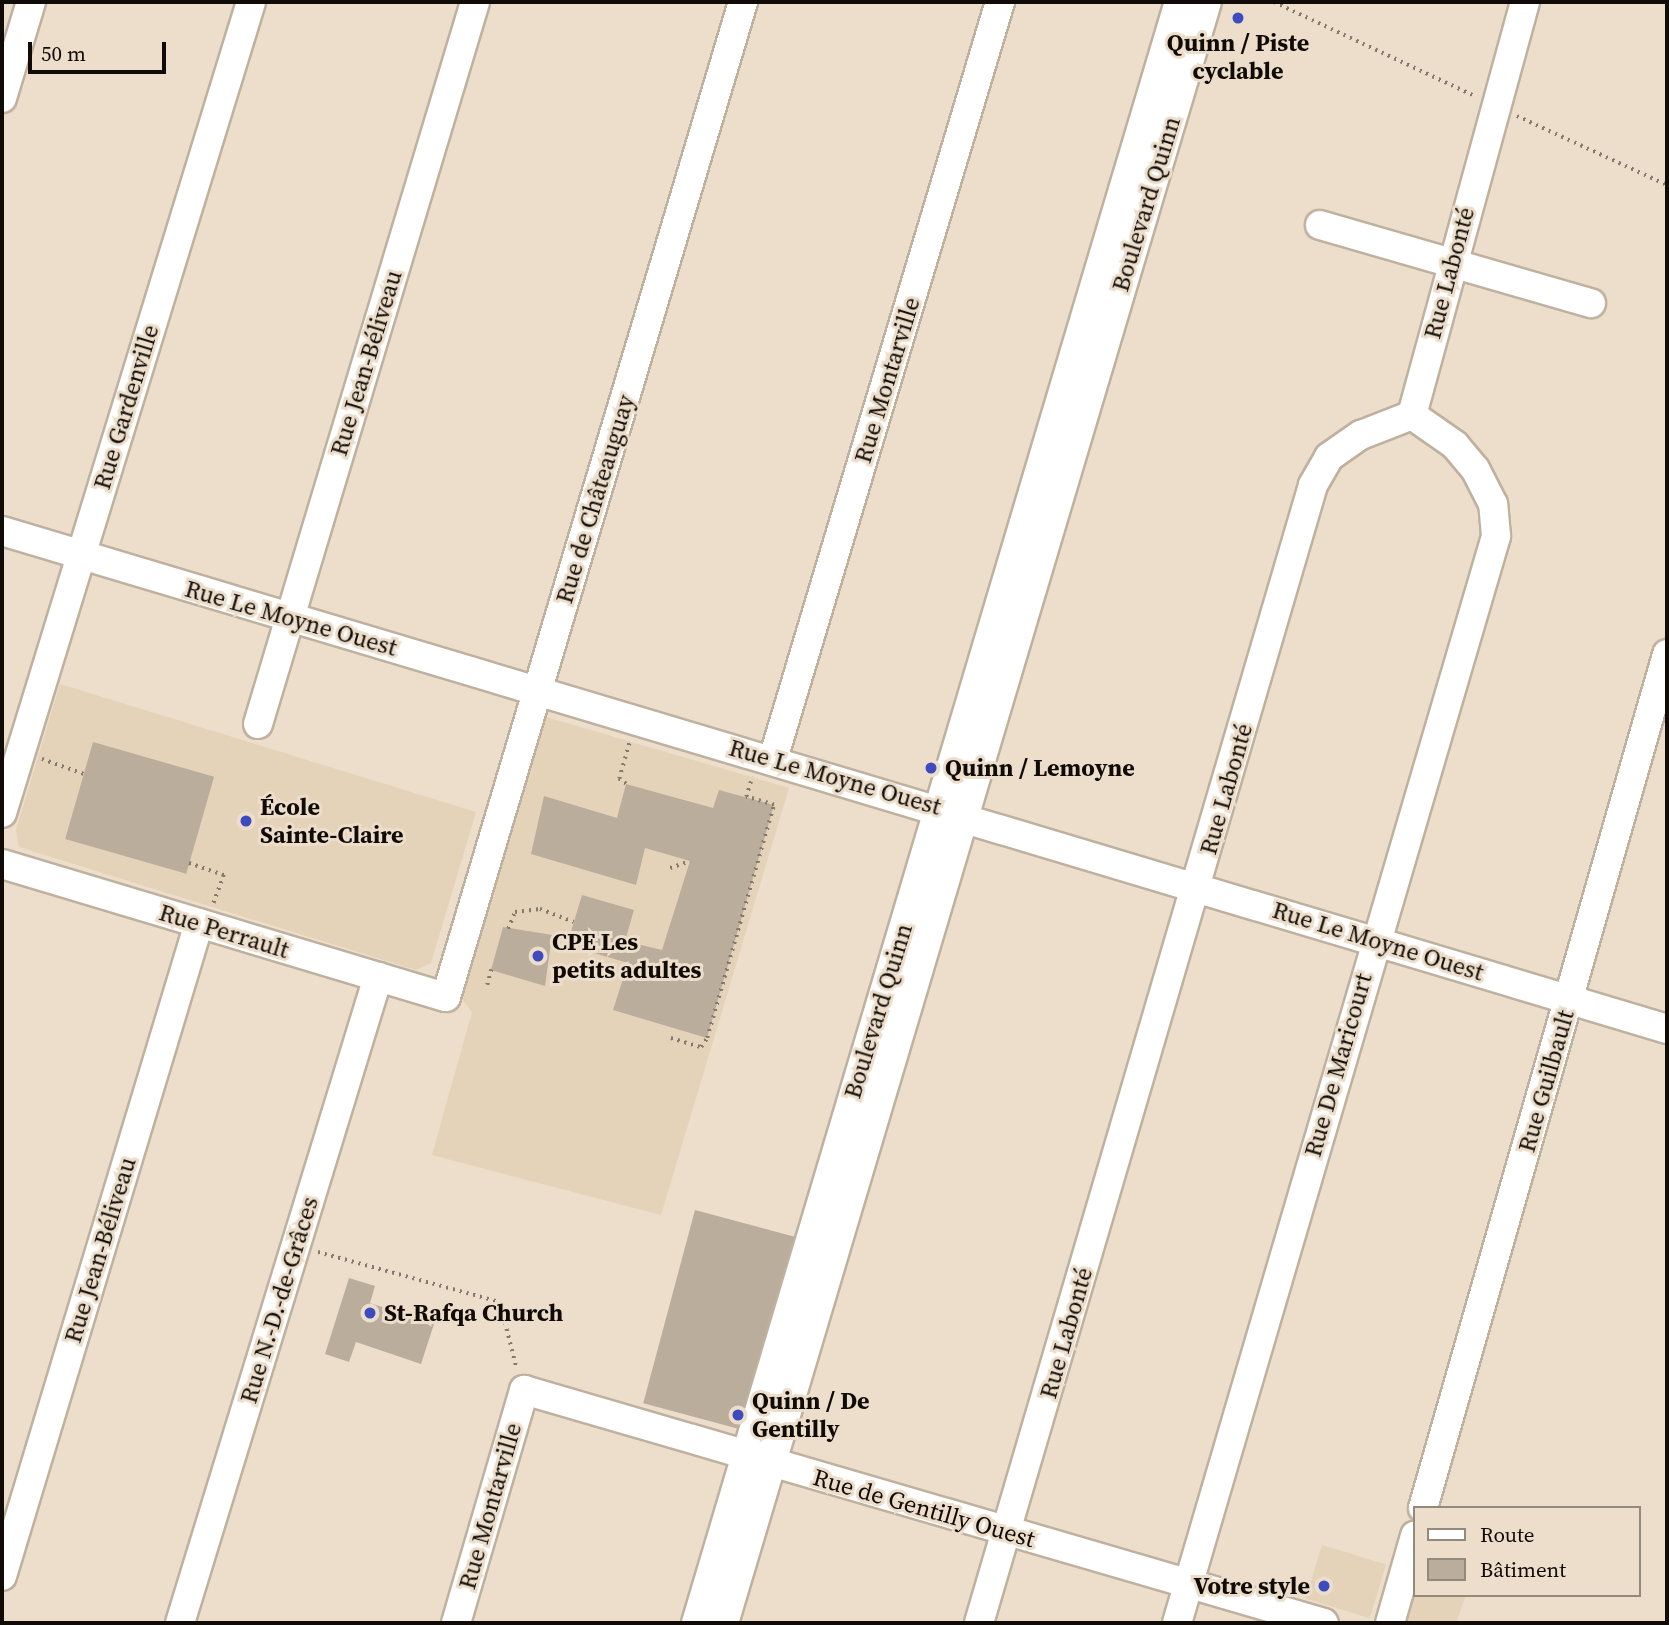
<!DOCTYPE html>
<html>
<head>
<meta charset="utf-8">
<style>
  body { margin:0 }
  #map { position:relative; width:1669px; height:1625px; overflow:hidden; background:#ecdecb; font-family:"Source Serif 4",serif }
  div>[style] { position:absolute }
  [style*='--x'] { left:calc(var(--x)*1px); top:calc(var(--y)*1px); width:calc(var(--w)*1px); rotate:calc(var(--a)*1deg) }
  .built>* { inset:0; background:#e4d2b9; transform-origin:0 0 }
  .building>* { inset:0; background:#bbad9c; transform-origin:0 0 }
  .path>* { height:3.5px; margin-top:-1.75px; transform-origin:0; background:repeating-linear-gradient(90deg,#837a6d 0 2px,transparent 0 7px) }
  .roads { filter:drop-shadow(2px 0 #bfb19f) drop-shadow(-2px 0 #bfb19f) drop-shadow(0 2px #bfb19f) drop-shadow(0 -2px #bfb19f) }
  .minor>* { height:28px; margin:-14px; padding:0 14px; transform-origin:14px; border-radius:14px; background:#fff }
  .dots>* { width:19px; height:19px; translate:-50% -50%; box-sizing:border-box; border:4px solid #ecdecb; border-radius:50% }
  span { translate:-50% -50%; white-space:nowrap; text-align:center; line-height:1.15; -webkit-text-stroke:6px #ecdecb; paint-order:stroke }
  .poi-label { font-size:24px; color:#100b06; font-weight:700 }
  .left { translate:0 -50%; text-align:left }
  .right { translate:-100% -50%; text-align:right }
  .street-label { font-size:24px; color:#100b06 }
  .frame { position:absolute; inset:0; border:4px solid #100b06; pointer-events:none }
  .legend { position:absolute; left:1413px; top:1506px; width:228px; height:91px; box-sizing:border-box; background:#ecdecb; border:2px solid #948a7c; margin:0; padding:9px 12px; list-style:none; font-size:21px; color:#100b06 }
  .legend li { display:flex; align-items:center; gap:14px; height:35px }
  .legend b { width:35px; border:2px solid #948a7c }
  .scale { position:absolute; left:28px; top:42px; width:138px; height:32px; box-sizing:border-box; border:4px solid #100b06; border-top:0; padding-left:9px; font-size:21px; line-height:24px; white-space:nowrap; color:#100b06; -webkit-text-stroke:5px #ecdecb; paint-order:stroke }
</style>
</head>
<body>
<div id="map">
  <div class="built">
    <i style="clip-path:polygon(60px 684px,476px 812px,431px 963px,416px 970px,19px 847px,16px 830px)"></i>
    <i style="clip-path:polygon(546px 717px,789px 788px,661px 1215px,432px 1155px,472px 1012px,462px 999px)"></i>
    <i style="left:1322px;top:1545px;width:67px;height:56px;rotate:17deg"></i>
    <i style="clip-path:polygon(1415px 1578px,1415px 1595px,1466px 1595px,1456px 1623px,1399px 1623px)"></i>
  </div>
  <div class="building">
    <i style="left:93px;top:742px;width:126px;height:101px;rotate:16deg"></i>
    <i style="clip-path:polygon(626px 784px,713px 808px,719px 790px,774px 805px,707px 1038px,613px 1010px,628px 963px,567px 945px,582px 895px,634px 910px,625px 941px,662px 950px,690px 861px,645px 848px,636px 885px,531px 854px,544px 796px,617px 818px)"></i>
    <i style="clip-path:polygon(503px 927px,552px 935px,545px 986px,491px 970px)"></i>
    <i style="left:695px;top:1210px;width:107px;height:200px;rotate:15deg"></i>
    <i style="clip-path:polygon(349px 1278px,375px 1286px,370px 1303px,434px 1324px,421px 1364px,356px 1342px,349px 1362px,325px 1354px)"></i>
  </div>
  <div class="path">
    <i style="--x:1274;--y:2;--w:222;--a:25.1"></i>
    <i style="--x:1517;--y:116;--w:165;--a:24.7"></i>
    <i style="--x:42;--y:759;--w:45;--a:19.7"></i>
    <i style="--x:626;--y:784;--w:9;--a:-144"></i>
    <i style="--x:619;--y:779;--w:41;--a:-74.2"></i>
    <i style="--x:189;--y:863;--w:37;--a:19"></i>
    <i style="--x:224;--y:875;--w:32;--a:110"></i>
    <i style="--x:670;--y:868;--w:21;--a:-19"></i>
    <i style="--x:508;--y:929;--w:18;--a:-68"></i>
    <i style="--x:515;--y:912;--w:25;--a:-7"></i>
    <i style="--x:540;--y:909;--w:36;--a:21"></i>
    <i style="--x:487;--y:985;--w:16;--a:-75"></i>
    <i style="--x:671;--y:1038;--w:31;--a:17"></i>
    <i style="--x:701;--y:1047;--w:11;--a:-56"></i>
    <i style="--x:707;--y:1038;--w:242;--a:-74"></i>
    <i style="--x:774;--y:805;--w:29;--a:-164"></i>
    <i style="--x:746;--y:797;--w:21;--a:-73"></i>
    <i style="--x:318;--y:1252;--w:189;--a:15.4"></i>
    <i style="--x:500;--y:1302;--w:69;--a:75.8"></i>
  </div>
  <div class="roads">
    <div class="minor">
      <i style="--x:2;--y:98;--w:100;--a:-73.2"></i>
      <i style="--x:1320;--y:225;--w:282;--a:16.1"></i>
      <i style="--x:1412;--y:415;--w:428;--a:-74.7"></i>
      <i style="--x:2;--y:531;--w:1738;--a:16.65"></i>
      <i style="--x:258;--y:724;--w:754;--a:-73.27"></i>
      <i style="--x:773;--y:759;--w:790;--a:-73.31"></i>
      <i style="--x:2;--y:813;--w:848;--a:-72.93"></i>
      <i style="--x:2;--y:864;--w:463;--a:16.7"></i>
      <i style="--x:446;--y:997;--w:1038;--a:-73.38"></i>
      <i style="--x:1423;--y:1508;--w:888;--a:-74.05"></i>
      <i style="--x:2;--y:1576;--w:682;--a:-73.21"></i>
      <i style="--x:180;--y:1623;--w:676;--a:-72.96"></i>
      <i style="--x:456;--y:1623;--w:243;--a:-73.7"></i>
      <i style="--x:524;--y:1390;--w:833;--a:16.24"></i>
      <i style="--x:696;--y:1623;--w:1691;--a:-73.41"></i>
      <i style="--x:724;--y:1623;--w:1691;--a:-73.41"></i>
      <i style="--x:979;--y:1623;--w:1186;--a:-73.64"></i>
      <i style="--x:1313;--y:485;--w:32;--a:-60"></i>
      <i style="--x:1329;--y:457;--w:39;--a:-35"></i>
      <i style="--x:1361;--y:435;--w:55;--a:-21.4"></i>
      <i style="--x:1177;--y:1623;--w:1133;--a:-73.64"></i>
      <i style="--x:1496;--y:536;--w:32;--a:-95"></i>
      <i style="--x:1493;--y:504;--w:39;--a:-117"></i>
      <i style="--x:1475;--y:469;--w:31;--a:-130"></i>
      <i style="--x:1455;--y:445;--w:52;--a:-145.1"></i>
      <i style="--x:1390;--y:1623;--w:91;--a:-74"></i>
    </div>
  </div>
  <div class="dots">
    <i style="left:1238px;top:18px;background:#3e4bbf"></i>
    <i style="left:931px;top:768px;background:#3e4bbf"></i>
    <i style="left:246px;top:821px;background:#3e4bbf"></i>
    <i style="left:538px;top:956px;background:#3e4bbf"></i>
    <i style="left:370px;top:1313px;background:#3e4bbf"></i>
    <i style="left:738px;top:1415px;background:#3e4bbf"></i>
    <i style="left:1324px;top:1586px;background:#3e4bbf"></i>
  </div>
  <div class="poi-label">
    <span style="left:1238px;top:57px">Quinn / Piste<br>cyclable</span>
    <span class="left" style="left:945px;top:768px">Quinn / Lemoyne</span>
    <span class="left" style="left:260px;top:821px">École<br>Sainte-Claire</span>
    <span class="left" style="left:552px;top:956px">CPE Les<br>petits adultes</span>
    <span class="left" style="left:384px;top:1313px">St-Rafqa Church</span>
    <span class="left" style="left:752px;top:1415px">Quinn / De<br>Gentilly</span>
    <span class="right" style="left:1310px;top:1586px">Votre style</span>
  </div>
  <div class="street-label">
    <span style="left:1146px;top:204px;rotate:-73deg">Boulevard Quinn</span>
    <span style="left:1449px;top:273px;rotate:-75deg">Rue Labonté</span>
    <span style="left:366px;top:363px;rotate:-73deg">Rue Jean-Béliveau</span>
    <span style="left:887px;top:380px;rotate:-73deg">Rue Montarville</span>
    <span style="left:126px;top:407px;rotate:-73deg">Rue Gardenville</span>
    <span style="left:595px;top:499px;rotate:-73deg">Rue de Châteauguay</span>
    <span style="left:291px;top:618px;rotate:16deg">Rue Le Moyne Ouest</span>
    <span style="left:835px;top:777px;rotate:16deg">Rue Le Moyne Ouest</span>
    <span style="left:1226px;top:789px;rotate:-74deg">Rue Labonté</span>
    <span style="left:224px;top:931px;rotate:17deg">Rue Perrault</span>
    <span style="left:1378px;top:941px;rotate:17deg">Rue Le Moyne Ouest</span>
    <span style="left:878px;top:1011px;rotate:-73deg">Boulevard Quinn</span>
    <span style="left:1338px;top:1065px;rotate:-74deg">Rue De Maricourt</span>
    <span style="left:1546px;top:1081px;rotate:-74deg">Rue Guilbault</span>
    <span style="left:100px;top:1250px;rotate:-73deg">Rue Jean-Béliveau</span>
    <span style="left:279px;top:1300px;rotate:-73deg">Rue N.-D.-de-Grâces</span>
    <span style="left:1066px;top:1333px;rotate:-74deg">Rue Labonté</span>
    <span style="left:490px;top:1506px;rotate:-74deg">Rue Montarville</span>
    <span style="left:924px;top:1508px;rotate:16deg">Rue de Gentilly Ouest</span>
  </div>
  <div class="frame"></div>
  <ul class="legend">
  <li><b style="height:9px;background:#fff"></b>Route</li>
  <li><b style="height:19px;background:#bbad9c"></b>Bâtiment</li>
  </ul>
  <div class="scale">50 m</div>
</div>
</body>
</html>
